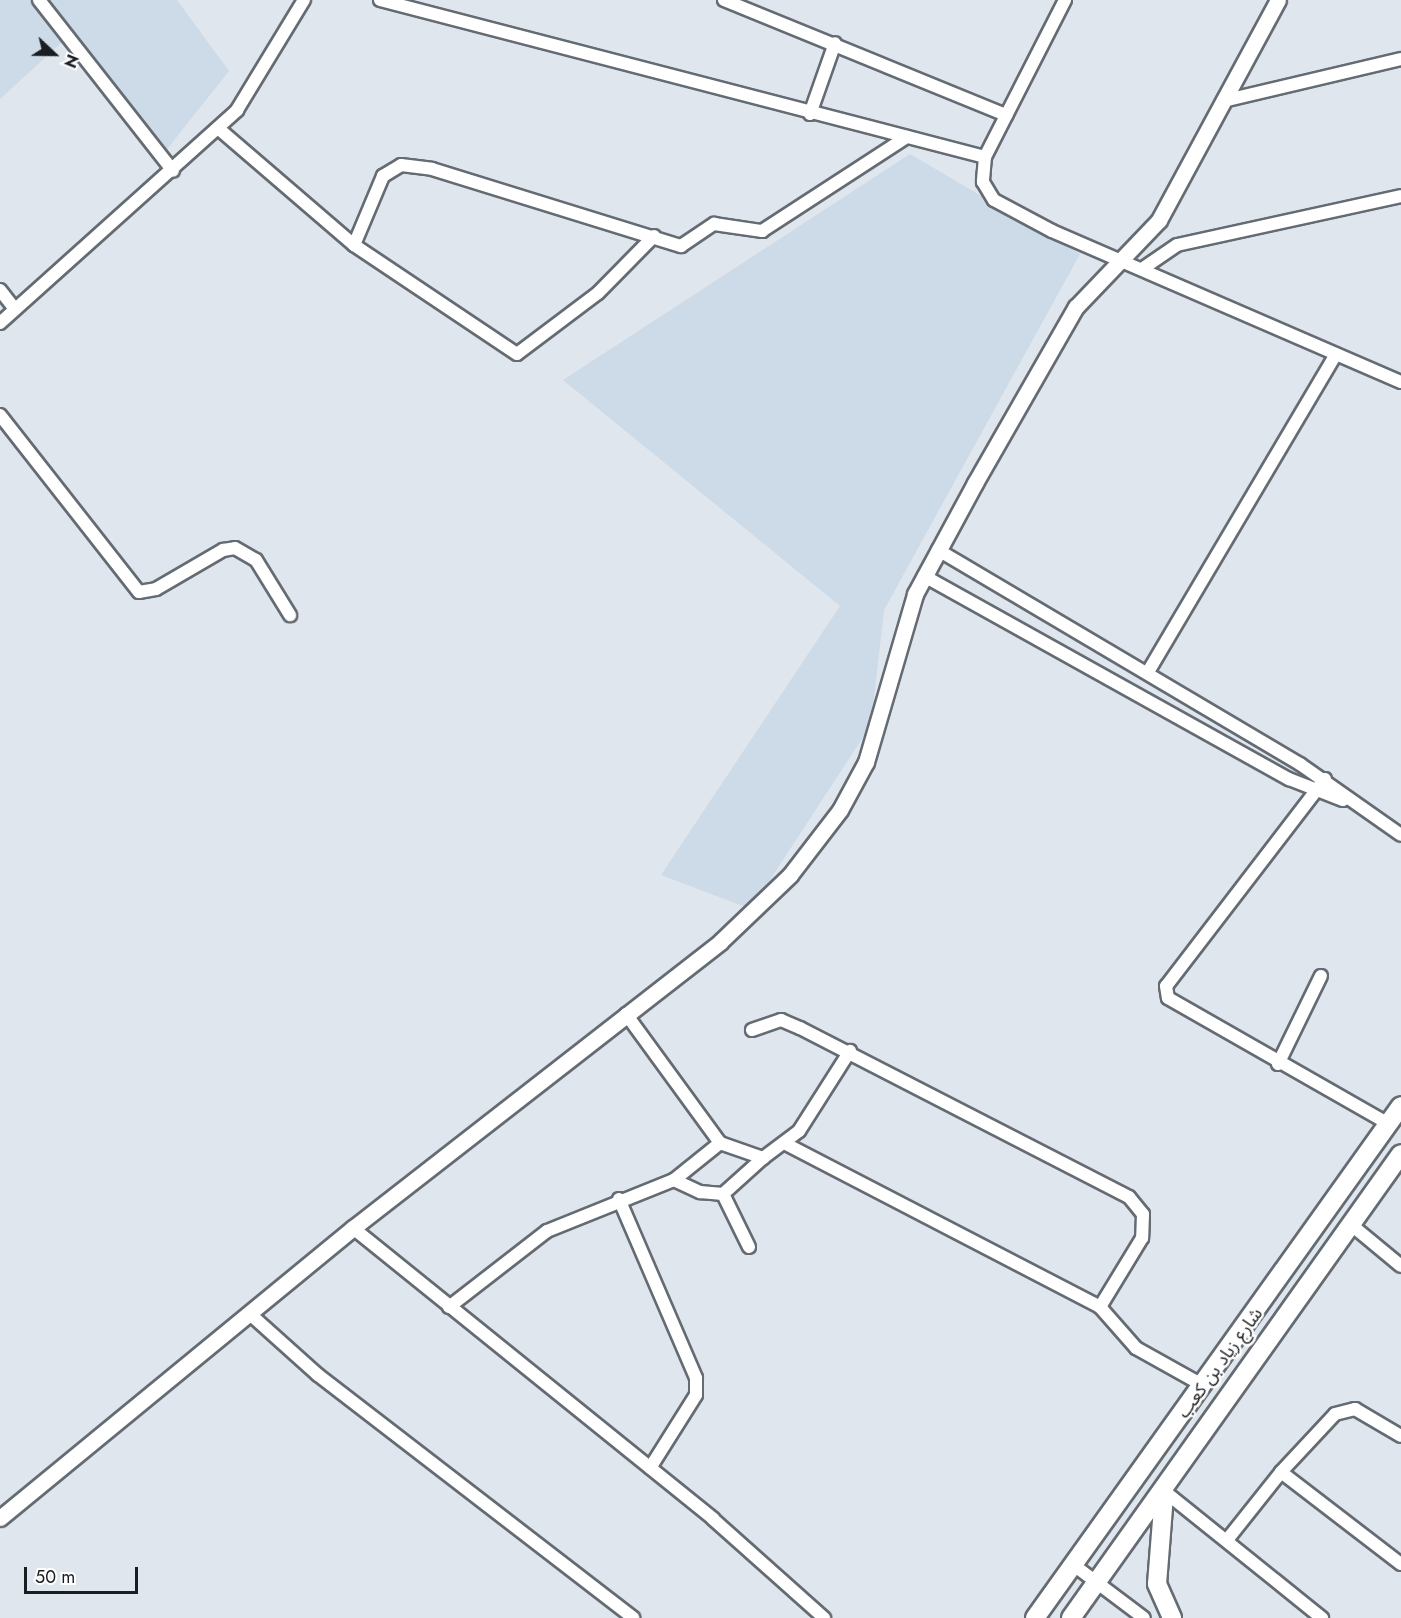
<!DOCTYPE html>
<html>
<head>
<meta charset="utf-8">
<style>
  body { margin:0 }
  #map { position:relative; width:1401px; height:1618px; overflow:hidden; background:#dfe6ee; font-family:Jost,"Noto Sans Arabic",sans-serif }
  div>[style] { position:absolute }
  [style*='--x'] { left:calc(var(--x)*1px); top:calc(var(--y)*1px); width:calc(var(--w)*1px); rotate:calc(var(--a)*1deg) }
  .built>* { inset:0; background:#cddae8 }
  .roads { filter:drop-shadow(2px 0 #656b72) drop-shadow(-2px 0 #656b72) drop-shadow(0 2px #656b72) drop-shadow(0 -2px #656b72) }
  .minor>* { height:12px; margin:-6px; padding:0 6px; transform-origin:6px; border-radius:6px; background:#fff }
  .tertiary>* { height:15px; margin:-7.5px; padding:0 7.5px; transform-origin:7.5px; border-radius:7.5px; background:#fff }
  .secondary>* { height:18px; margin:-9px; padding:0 9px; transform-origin:9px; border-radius:9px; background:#fff }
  span { translate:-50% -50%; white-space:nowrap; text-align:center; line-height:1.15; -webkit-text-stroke:5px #fff; paint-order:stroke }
  .street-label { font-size:18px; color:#1b1e21 }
  .north { position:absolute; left:24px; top:24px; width:60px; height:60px; -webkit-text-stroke:4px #fff; paint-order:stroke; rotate:112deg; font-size:16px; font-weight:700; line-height:24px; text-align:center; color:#1b1e21 }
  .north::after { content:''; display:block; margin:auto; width:21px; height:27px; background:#1b1e21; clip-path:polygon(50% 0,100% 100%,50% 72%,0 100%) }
  .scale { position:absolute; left:24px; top:1567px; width:114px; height:27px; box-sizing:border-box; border:3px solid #1b1e21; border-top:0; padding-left:8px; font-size:18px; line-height:21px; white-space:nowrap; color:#1b1e21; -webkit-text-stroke:4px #fff; paint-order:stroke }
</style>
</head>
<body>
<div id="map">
  <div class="built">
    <i style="clip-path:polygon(0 0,177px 0,229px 71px,160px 158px,61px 43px,0 99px)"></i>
    <i style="clip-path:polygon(910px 154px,1080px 254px,884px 610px,871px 725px,751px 909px,661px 875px,840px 606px,563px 380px)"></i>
  </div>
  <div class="roads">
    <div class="minor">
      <i style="--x:39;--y:0;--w:217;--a:51.9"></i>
      <i style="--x:380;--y:0;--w:625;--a:14.55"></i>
      <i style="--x:724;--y:0;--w:305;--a:22.2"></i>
      <i style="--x:1065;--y:0;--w:176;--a:117"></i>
      <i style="--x:985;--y:157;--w:25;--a:95"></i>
      <i style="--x:983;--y:182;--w:21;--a:59"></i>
      <i style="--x:994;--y:200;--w:66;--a:28.1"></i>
      <i style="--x:1052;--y:231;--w:380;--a:23.4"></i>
      <i style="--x:1223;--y:101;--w:183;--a:-13.3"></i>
      <i style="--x:810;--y:114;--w:75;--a:-70.6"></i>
      <i style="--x:219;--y:129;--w:178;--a:40.7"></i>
      <i style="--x:354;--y:245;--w:75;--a:-67.2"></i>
      <i style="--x:383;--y:176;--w:21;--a:-31"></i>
      <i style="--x:401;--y:165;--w:31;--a:7"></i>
      <i style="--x:432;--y:169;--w:261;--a:17.2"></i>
      <i style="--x:681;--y:246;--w:40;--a:-34"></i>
      <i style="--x:714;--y:224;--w:49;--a:8.3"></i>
      <i style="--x:762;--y:231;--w:173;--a:-33"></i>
      <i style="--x:354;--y:245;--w:196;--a:33.8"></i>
      <i style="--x:517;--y:354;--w:101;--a:-37"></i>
      <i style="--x:598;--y:293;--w:80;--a:-45.5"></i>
      <i style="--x:1142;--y:269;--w:42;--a:-34.4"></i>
      <i style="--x:1177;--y:245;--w:229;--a:-12.3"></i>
      <i style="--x:0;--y:290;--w:24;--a:52"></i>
      <i style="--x:0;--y:323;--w:319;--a:-41.9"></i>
      <i style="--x:237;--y:110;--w:129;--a:-58.7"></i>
      <i style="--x:0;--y:415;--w:225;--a:51.9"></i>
      <i style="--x:139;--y:592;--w:17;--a:-10"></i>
      <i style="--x:156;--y:589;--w:78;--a:-30.2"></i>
      <i style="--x:223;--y:550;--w:12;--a:-9"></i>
      <i style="--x:235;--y:548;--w:24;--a:30"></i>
      <i style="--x:256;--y:560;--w:65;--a:58.3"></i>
      <i style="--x:938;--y:550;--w:421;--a:30.6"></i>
      <i style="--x:1300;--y:764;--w:123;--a:35.1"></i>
      <i style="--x:924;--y:576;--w:418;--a:29.1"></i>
      <i style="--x:1289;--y:779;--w:58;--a:21.3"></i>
      <i style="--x:1148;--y:672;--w:369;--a:-59.4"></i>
      <i style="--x:1325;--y:779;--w:261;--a:127.5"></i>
      <i style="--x:1166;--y:986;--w:12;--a:81"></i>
      <i style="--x:1168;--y:998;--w:254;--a:29.7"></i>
      <i style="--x:626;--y:1014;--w:160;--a:53.9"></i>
      <i style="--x:720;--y:1143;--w:46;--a:19.2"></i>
      <i style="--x:763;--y:1158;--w:45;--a:-36.9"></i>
      <i style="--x:799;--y:1131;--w:95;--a:-57.5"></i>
      <i style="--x:752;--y:1030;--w:31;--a:-19"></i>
      <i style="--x:781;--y:1020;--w:21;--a:23"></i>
      <i style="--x:800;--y:1028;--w:370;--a:27.2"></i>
      <i style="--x:1129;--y:1197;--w:22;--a:51"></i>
      <i style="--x:1143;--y:1214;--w:24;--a:92"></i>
      <i style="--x:1142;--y:1238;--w:81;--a:121.3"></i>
      <i style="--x:1278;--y:1064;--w:98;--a:-64"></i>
      <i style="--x:784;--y:1143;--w:356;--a:27.4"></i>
      <i style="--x:1100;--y:1307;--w:55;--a:48.7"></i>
      <i style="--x:1136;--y:1348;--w:78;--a:29.2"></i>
      <i style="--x:674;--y:1180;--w:29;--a:25"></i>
      <i style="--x:700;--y:1192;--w:23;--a:5"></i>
      <i style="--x:723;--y:1194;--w:54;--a:-42"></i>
      <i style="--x:723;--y:1194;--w:59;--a:63.9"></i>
      <i style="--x:619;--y:1199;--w:195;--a:66.7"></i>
      <i style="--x:696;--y:1378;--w:17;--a:90"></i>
      <i style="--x:696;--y:1395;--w:86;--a:122.2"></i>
      <i style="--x:1349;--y:1223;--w:67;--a:39.6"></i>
      <i style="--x:353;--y:1228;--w:463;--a:38.9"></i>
      <i style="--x:713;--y:1519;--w:149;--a:41.7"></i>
      <i style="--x:449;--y:1307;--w:124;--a:-37.8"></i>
      <i style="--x:547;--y:1231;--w:137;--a:-21.9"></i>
      <i style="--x:674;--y:1180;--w:59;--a:-38.8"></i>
      <i style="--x:250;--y:1314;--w:91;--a:41.9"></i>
      <i style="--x:318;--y:1375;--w:398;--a:37.6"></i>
      <i style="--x:1281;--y:1472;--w:79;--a:-47"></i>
      <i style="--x:1335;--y:1414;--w:21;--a:-14"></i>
      <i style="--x:1355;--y:1409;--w:53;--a:30.4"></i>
      <i style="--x:1164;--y:1491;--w:203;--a:38.8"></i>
      <i style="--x:1227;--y:1540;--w:87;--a:-51.5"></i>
      <i style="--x:1281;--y:1472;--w:151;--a:37.5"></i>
      <i style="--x:1071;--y:1563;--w:91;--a:37"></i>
    </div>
    <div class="tertiary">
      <i style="--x:0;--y:1518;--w:457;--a:-39.4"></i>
      <i style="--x:353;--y:1228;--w:465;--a:-37.9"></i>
      <i style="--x:720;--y:942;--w:97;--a:-43.7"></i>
      <i style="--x:790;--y:875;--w:82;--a:-52.4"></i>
      <i style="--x:840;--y:810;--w:55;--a:-61.6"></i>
      <i style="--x:866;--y:762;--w:175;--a:-73.7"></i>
      <i style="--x:915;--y:594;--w:126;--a:-61.6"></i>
      <i style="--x:975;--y:483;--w:203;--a:-60.2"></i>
      <i style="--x:1076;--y:307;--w:120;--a:-46.3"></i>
      <i style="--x:1159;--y:220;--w:250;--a:-61.6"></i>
    </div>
    <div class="secondary">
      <i style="--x:1164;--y:1495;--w:89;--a:94.5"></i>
      <i style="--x:1157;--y:1584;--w:37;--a:66"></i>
      <i style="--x:1035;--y:1618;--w:629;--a:-54.44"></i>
      <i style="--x:1071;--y:1618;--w:569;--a:-54.58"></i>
    </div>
  </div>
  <div class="street-label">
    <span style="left:1220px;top:1363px;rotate:-54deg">شارع زياد بن كعب</span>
  </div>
  <div class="north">N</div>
  <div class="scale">50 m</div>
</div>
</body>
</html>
